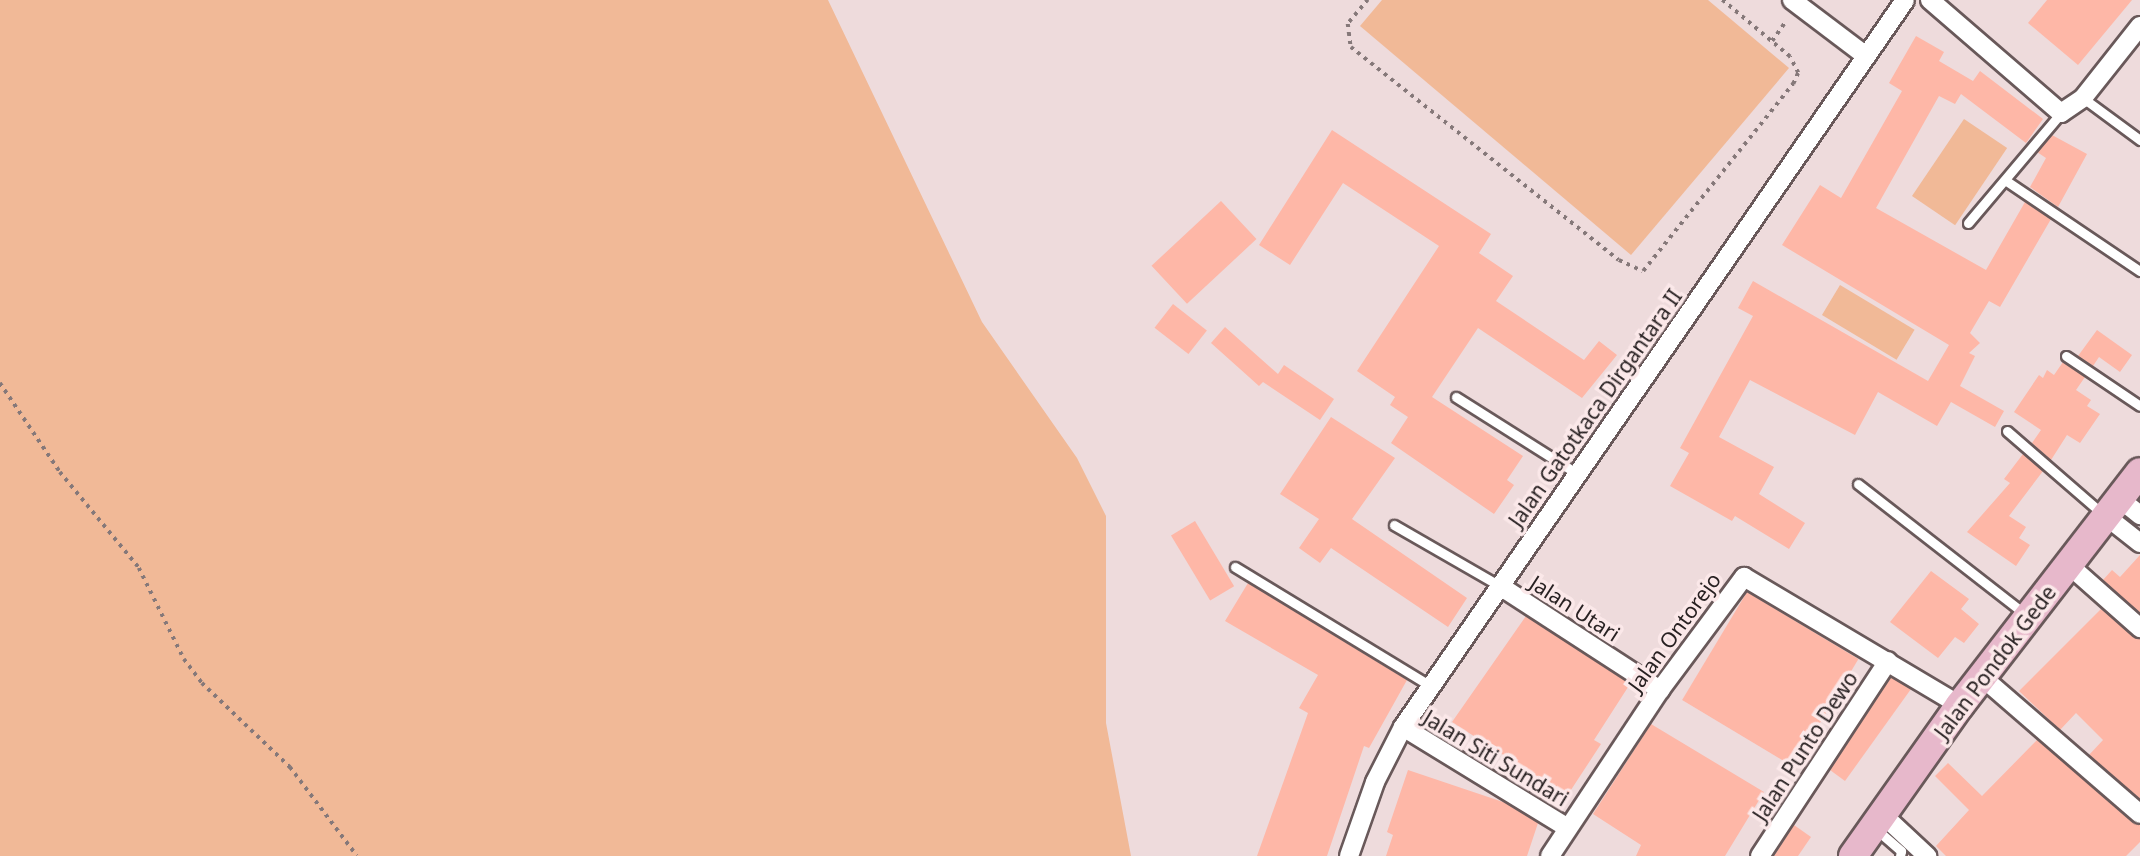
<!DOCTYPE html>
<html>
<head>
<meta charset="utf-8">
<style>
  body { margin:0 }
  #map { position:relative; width:2140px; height:856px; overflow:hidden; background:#eedbdc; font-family:"Noto Sans",sans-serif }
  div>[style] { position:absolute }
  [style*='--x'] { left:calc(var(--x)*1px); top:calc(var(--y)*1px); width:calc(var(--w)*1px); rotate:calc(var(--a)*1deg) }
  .green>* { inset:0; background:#f1b997; transform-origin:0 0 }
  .building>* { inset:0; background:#feb7a7; transform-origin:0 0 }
  .path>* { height:3.5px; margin-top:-1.75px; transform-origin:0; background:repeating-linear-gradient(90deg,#857879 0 3.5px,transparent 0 8.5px) }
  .roads { filter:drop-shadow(2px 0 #69595a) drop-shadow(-2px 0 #69595a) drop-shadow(0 2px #69595a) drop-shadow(0 -2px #69595a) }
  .service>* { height:9px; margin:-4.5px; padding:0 4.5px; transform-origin:4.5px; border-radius:4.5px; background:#fff }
  .minor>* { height:18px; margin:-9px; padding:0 9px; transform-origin:9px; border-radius:9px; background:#fff }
  .primary>* { height:28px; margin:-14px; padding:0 14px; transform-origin:14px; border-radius:14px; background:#e7b8cb }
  span { translate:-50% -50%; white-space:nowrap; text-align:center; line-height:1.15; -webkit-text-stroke:7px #fbe8e9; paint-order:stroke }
  .street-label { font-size:21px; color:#282122 }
</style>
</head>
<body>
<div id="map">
  <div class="green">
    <i style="clip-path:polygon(0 0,828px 0,982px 322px,1077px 458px,1106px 516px,1106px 723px,1131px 856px,0 856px)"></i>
    <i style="clip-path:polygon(1382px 0,1708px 0,1789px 68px,1631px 255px,1360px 26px)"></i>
    <i style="left:1964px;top:119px;width:52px;height:93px;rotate:34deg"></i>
    <i style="left:1840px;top:285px;width:87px;height:35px;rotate:31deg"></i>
  </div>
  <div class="building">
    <i style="clip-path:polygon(2047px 0,2132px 0,2078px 65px,2028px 23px)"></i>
    <i style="clip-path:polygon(1916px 36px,1944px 52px,1939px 61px,1973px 81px,1980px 71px,2043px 119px,2026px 143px,1961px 94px,1955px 104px,1939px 96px,1876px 208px,1986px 270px,2025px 202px,2051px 219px,2000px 307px,1989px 301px,1970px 333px,1980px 343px,1969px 353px,1975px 356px,1960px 386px,2004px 411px,1995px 427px,1951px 402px,1937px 426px,1878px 392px,1855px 435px,1750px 380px,1719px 437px,1774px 467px,1759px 494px,1805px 523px,1789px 549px,1735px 516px,1732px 521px,1670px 486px,1689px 453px,1680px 448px,1753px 316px,1738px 308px,1753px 281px,1928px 381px,1949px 345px,1782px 245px,1820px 185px,1841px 198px,1902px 91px,1889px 83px)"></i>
    <i style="clip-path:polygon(1332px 130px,1491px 234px,1479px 253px,1513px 276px,1496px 301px,1584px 360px,1599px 341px,1617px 355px,1582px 398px,1478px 328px,1432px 397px,1523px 456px,1507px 480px,1514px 485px,1494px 514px,1391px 443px,1408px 417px,1390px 405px,1395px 397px,1357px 371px,1439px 246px,1343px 183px,1290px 265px,1259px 245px)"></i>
    <i style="clip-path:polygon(2052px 135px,2087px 154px,2058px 207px,2030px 187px,2046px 158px,2037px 152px)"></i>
    <i style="left:1221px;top:201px;width:52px;height:95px;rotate:47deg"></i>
    <i style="left:1173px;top:304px;width:43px;height:30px;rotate:38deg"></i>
    <i style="clip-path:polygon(1225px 327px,1278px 374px,1284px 365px,1334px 399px,1320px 420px,1263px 382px,1259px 386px,1211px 343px)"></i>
    <i style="clip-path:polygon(2097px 330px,2132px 355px,2120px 372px,2099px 357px,2093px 366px,2078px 356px)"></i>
    <i style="clip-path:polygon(2063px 362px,2085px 377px,2076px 390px,2091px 400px,2087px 406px,2100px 414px,2080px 443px,2067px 435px,2051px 460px,2032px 443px,2041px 430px,2014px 412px,2039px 375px,2043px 378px,2047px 370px,2054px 375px)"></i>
    <i style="clip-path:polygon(1331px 417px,1395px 458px,1352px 519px,1467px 598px,1448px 627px,1331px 548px,1320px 563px,1299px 548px,1319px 519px,1280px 494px)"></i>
    <i style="clip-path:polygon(2023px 454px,2043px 471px,2009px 516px,2026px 527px,2019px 538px,2030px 545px,2016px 566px,1967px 532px,2010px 483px,2004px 479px)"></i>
    <i style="left:1195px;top:521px;width:76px;height:28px;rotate:59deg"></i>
    <i style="clip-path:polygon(2140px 555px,2140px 613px,2103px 580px,2112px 570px,2120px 577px)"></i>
    <i style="clip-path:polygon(1931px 571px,1969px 599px,1961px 609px,1979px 624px,1964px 643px,1955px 637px,1938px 658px,1890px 622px)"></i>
    <i style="clip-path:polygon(1248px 583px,1407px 680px,1369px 748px,1364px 746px,1327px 856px,1257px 856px,1308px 713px,1299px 708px,1318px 675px,1225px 621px)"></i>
    <i style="left:1747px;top:592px;width:130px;height:126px;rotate:31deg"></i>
    <i style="clip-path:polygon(2101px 609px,2140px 639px,2140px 799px,2089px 755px,2103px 740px,2076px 713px,2060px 730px,2019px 691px)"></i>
    <i style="clip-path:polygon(1526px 616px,1630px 684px,1594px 740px,1601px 744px,1567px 796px,1452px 722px)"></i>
    <i style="clip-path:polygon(1891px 677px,1911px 689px,1845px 781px,1830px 770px)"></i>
    <i style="clip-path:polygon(1651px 724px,1764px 792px,1725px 856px,1636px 856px,1641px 845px,1593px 814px)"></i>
    <i style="clip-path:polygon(2037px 740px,2140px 825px,2140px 842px,2126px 856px,1946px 856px,1936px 846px,1969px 810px,1935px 776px,1948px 763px,1982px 796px)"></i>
    <i style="clip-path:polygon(1408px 770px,1506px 803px,1538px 823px,1527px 856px,1386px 856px,1393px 835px,1387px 832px)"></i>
    <i style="clip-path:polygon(1794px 825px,1811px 837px,1798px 856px,1774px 856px)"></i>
  </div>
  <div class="path">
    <i style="--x:1368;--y:0;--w:31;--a:130"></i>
    <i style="--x:1348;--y:24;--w:23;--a:83"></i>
    <i style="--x:1351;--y:47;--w:342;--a:38.5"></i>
    <i style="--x:1619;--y:260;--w:26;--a:25"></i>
    <i style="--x:1643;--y:271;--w:240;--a:-51.3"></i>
    <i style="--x:1793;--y:84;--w:12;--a:-66"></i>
    <i style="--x:1798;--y:73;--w:18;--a:-117"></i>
    <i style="--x:1790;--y:57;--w:89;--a:-140"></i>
    <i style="--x:1772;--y:41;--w:24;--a:-55"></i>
    <i style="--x:0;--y:383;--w:107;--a:56"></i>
    <i style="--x:60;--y:472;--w:124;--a:50.5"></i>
    <i style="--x:139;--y:568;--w:102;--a:63.7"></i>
    <i style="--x:184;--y:659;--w:30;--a:53"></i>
    <i style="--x:202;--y:683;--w:122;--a:43.7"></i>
    <i style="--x:290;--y:767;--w:111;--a:53"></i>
  </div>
  <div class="roads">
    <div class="service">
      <i style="--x:2083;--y:98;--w:71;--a:36.4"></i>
      <i style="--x:2005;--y:180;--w:163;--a:34"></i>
      <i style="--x:1968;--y:223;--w:144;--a:-49.8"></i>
      <i style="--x:2066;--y:356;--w:89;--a:34"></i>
      <i style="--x:1456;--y:397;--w:144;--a:32.3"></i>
      <i style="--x:2007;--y:431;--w:128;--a:40.9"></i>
      <i style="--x:1858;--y:484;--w:212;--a:37.9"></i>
      <i style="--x:1394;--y:525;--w:122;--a:29.9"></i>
      <i style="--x:1235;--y:567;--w:229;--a:31.3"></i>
      <i style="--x:1877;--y:830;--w:32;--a:41"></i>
      <i style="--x:1901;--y:851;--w:5;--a:101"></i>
    </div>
    <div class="minor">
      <i style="--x:1792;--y:0;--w:93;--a:37.1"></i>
      <i style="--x:1930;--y:0;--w:173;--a:40.8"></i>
      <i style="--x:2061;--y:113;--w:27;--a:-34"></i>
      <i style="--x:2083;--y:98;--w:92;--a:-51.6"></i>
      <i style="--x:2120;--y:499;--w:26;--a:39"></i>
      <i style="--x:2107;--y:517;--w:42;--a:38.2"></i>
      <i style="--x:2070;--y:566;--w:94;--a:41.5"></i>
      <i style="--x:1500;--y:586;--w:191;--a:33"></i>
      <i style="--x:1982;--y:677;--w:209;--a:40.9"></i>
      <i style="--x:1403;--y:727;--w:191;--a:31.5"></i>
      <i style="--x:1882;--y:814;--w:62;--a:43"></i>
      <i style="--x:1349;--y:856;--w:78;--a:-70.6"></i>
      <i style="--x:1375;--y:782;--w:62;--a:-63"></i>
      <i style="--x:1403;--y:727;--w:883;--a:-55.37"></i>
      <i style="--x:1550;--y:856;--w:199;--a:-56.5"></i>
      <i style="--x:1660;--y:690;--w:141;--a:-53.4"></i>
      <i style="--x:1744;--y:577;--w:251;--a:30.7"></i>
      <i style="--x:1760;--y:856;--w:233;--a:-56.7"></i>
    </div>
    <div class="primary">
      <i style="--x:1853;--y:856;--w:185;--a:-54.7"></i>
      <i style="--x:1960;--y:705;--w:294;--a:-52.3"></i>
    </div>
  </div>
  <div class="street-label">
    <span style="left:1595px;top:408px;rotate:-55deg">Jalan Gatotkaca Dirgantara II</span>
    <span style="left:1575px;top:608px;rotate:33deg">Jalan Utari</span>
    <span style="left:1674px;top:632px;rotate:-54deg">Jalan Ontorejo</span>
    <span style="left:1995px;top:662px;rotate:-53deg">Jalan Pondok Gede</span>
    <span style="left:1805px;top:746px;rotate:-57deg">Jalan Punto Dewo</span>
    <span style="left:1496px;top:758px;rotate:31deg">Jalan Siti Sundari</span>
  </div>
</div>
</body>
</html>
